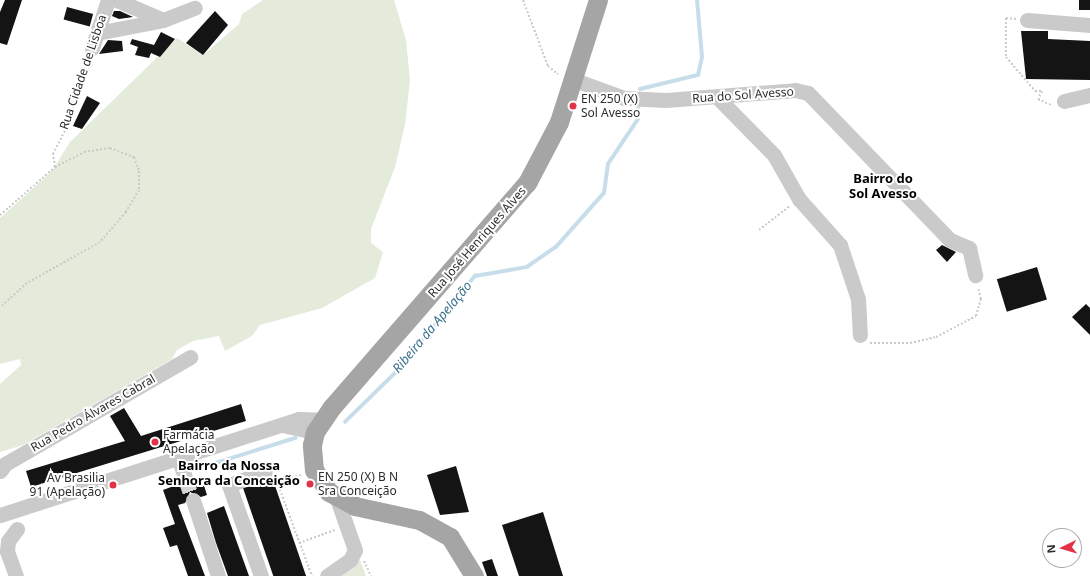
<!DOCTYPE html>
<html>
<head>
<meta charset="utf-8">
<style>
  body { margin:0 }
  #map { position:relative; width:1090px; height:576px; overflow:hidden; background:#fff; font-family:"Noto Sans",sans-serif }
  div>[style] { position:absolute }
  [style*='--x'] { left:calc(var(--x)*1px); top:calc(var(--y)*1px); width:calc(var(--w)*1px); rotate:calc(var(--a)*1deg) }
  .green>* { inset:0; background:#e4ebdb }
  .stream>* { height:3.5px; margin:-1.75px; padding:0 1.75px; transform-origin:1.75px; border-radius:1.75px; background:#c7deea }
  .building>* { inset:0; background:#141414; transform-origin:0 0 }
  .minor-tunnel>* { height:15px; margin-top:-7.5px; transform-origin:0; background:repeating-linear-gradient(90deg,#d5d5d5 0 15px,transparent 0 23px) }
  .path>* { height:2px; margin-top:-1px; transform-origin:0; background:repeating-linear-gradient(90deg,#cacaca 0 2px,transparent 0 4px) }
  .minor>* { height:15px; margin:-7.5px; padding:0 7.5px; transform-origin:7.5px; border-radius:7.5px; background:#cacaca }
  .major>* { height:19px; margin:-9.5px; padding:0 9.5px; transform-origin:9.5px; border-radius:9.5px; background:#a5a5a5 }
  .dots>* { width:11px; height:11px; translate:-50% -50%; box-sizing:border-box; border:2px solid #fff; border-radius:50% }
  span { translate:-50% -50%; white-space:nowrap; text-align:center; line-height:1.15; -webkit-text-stroke:4px #fff; paint-order:stroke }
  .street-label { font-size:12px; color:#2d2d2d }
  .poi-label { font-size:12px; color:#2d2d2d }
  .left { translate:0 -50%; text-align:left }
  .right { translate:-100% -50%; text-align:right }
  .neighbourhood-label { font-size:13px; color:#000; font-weight:700 }
  .water-label { font-size:13px; color:#3d728d; font-style:italic }
  .north { position:absolute; left:1042px; top:528px; width:40px; height:40px; box-sizing:border-box; background:#fff; border:1px solid #ababab; border-radius:50%; rotate:265deg; font-size:11px; font-weight:700; line-height:16px; text-align:center; color:#2d2d2d }
  .north::after { content:''; display:block; margin:auto; width:14px; height:18px; background:#e23247; clip-path:polygon(50% 0,100% 100%,50% 72%,0 100%) }
</style>
</head>
<body>
<div id="map">
  <div class="green">
    <i style="clip-path:polygon(263px 0,394px 0,406px 40px,410px 80px,405px 125px,395px 167px,371px 229px,371px 243px,383px 252px,375px 278px,322px 308px,260px 325px,252px 336px,225px 351px,219px 336px,193px 341px,177px 350px,172px 359px,23px 445px,0 452px,0 384px,21px 365px,20px 359px,0 364px,0 218px,52px 171px,70px 142px,177px 38px,203px 55px,239px 24px,242px 14px)"></i>
    <i style="clip-path:polygon(360px 560px,366px 576px,335px 576px)"></i>
  </div>
  <div class="stream">
    <i style="--x:640;--y:89;--w:60;--a:-13.6"></i>
    <i style="--x:698;--y:75;--w:18;--a:-77"></i>
    <i style="--x:702;--y:57;--w:57;--a:-95"></i>
    <i style="--x:345;--y:422;--w:70;--a:-44.4"></i>
    <i style="--x:395;--y:373;--w:126;--a:-50.5"></i>
    <i style="--x:475;--y:276;--w:53;--a:-9.8"></i>
    <i style="--x:527;--y:267;--w:35;--a:-35"></i>
    <i style="--x:556;--y:247;--w:72;--a:-48.4"></i>
    <i style="--x:604;--y:193;--w:29;--a:-82"></i>
    <i style="--x:608;--y:164;--w:54;--a:-56.3"></i>
    <i style="--x:638;--y:119;--w:11;--a:-90"></i>
    <i style="--x:200;--y:468;--w:100;--a:-17.5"></i>
  </div>
  <div class="building">
    <i style="clip-path:polygon(5px 0,22px 0,7px 45px,0 43px,0 12px)"></i>
    <i style="left:1079px;top:0;width:11px;height:10px"></i>
    <i style="left:67px;top:7px;width:27px;height:13px;rotate:15deg"></i>
    <i style="clip-path:polygon(114px 11px,120px 11px,133px 17px,119px 19px,112px 16px)"></i>
    <i style="clip-path:polygon(215px 11px,228px 25px,203px 55px,186px 43px)"></i>
    <i style="clip-path:polygon(1021px 31px,1048px 31px,1048px 39px,1090px 41px,1090px 80px,1026px 79px)"></i>
    <i style="clip-path:polygon(161px 32px,175px 39px,160px 57px,151px 53px,149px 58px,135px 55px,138px 47px,130px 44px,132px 39px,154px 45px)"></i>
    <i style="clip-path:polygon(108px 40px,122px 41px,123px 51px,99px 54px)"></i>
    <i style="clip-path:polygon(87px 96px,100px 103px,82px 129px,73px 126px)"></i>
    <i style="clip-path:polygon(942px 245px,956px 252px,947px 262px,936px 250px)"></i>
    <i style="left:1037px;top:267px;width:34px;height:42px;rotate:73deg"></i>
    <i style="clip-path:polygon(1086px 304px,1090px 308px,1090px 335px,1072px 317px)"></i>
    <i style="clip-path:polygon(241px 404px,246px 421px,31px 487px,26px 471px,125px 441px,110px 416px,124px 408px,141px 436px)"></i>
    <i style="clip-path:polygon(456px 466px,469px 512px,440px 515px,427px 475px)"></i>
    <i style="clip-path:polygon(201px 476px,207px 495px,201px 497px,190px 492px,185px 503px,178px 505px,205px 576px,188px 576px,177px 545px,170px 547px,163px 528px,175px 524px,163px 490px,179px 484px,188px 486px)"></i>
    <i style="left:272px;top:477px;width:105px;height:31px;rotate:71deg"></i>
    <i style="clip-path:polygon(224px 506px,249px 576px,228px 576px,216px 543px,207px 513px)"></i>
    <i style="clip-path:polygon(543px 512px,563px 576px,519px 576px,502px 525px)"></i>
    <i style="clip-path:polygon(492px 559px,498px 576px,487px 576px,482px 562px)"></i>
  </div>
  <div class="minor-tunnel">
    <i style="--x:185;--y:477;--w:24;--a:71"></i>
  </div>
  <div class="path">
    <i style="--x:523;--y:0;--w:71;--a:69.3"></i>
    <i style="--x:548;--y:66;--w:13;--a:39"></i>
    <i style="--x:1016;--y:19;--w:10;--a:-174"></i>
    <i style="--x:1006;--y:18;--w:39;--a:90"></i>
    <i style="--x:1006;--y:57;--w:45;--a:49.5"></i>
    <i style="--x:1035;--y:91;--w:7;--a:0"></i>
    <i style="--x:1042;--y:91;--w:9;--a:117"></i>
    <i style="--x:1038;--y:99;--w:14;--a:25"></i>
    <i style="--x:55;--y:167;--w:13;--a:-99"></i>
    <i style="--x:53;--y:154;--w:27;--a:-63"></i>
    <i style="--x:65;--y:130;--w:75;--a:-71.3"></i>
    <i style="--x:0;--y:215;--w:73;--a:-41.1"></i>
    <i style="--x:55;--y:167;--w:33;--a:-27"></i>
    <i style="--x:84;--y:152;--w:26;--a:-9"></i>
    <i style="--x:110;--y:148;--w:26;--a:21"></i>
    <i style="--x:134;--y:157;--w:15;--a:70"></i>
    <i style="--x:139;--y:171;--w:19;--a:90"></i>
    <i style="--x:139;--y:190;--w:26;--a:121"></i>
    <i style="--x:126;--y:212;--w:40;--a:131"></i>
    <i style="--x:100;--y:242;--w:84;--a:150.7"></i>
    <i style="--x:27;--y:283;--w:36;--a:138"></i>
    <i style="--x:759;--y:230;--w:39;--a:-38"></i>
    <i style="--x:870;--y:343;--w:40;--a:0"></i>
    <i style="--x:910;--y:343;--w:27;--a:-13"></i>
    <i style="--x:936;--y:337;--w:45;--a:-27.7"></i>
    <i style="--x:976;--y:316;--w:18;--a:-74"></i>
    <i style="--x:981;--y:299;--w:11;--a:-105"></i>
    <i style="--x:276;--y:481;--w:26;--a:-13"></i>
    <i style="--x:277;--y:482;--w:100;--a:69.6"></i>
    <i style="--x:299;--y:543;--w:38;--a:-20"></i>
    <i style="--x:364;--y:561;--w:17;--a:65"></i>
  </div>
  <div class="minor">
    <i style="--x:117;--y:0;--w:50;--a:23.5"></i>
    <i style="--x:1027;--y:20;--w:63;--a:4.5"></i>
    <i style="--x:97;--y:33;--w:67;--a:-11.1"></i>
    <i style="--x:163;--y:20;--w:34;--a:-21"></i>
    <i style="--x:92;--y:48;--w:51;--a:-71.6"></i>
    <i style="--x:572;--y:79;--w:55;--a:20.1"></i>
    <i style="--x:624;--y:98;--w:42;--a:2.7"></i>
    <i style="--x:666;--y:100;--w:129;--a:-4.4"></i>
    <i style="--x:795;--y:90;--w:13;--a:13"></i>
    <i style="--x:808;--y:93;--w:204;--a:46"></i>
    <i style="--x:950;--y:240;--w:21;--a:23"></i>
    <i style="--x:969;--y:248;--w:28;--a:77"></i>
    <i style="--x:717;--y:97;--w:81;--a:45.5"></i>
    <i style="--x:774;--y:155;--w:51;--a:60.4"></i>
    <i style="--x:799;--y:199;--w:62;--a:48.3"></i>
    <i style="--x:840;--y:245;--w:57;--a:71.6"></i>
    <i style="--x:858;--y:299;--w:36;--a:87"></i>
    <i style="--x:1064;--y:101;--w:27;--a:-13"></i>
    <i style="--x:282;--y:425;--w:34;--a:12"></i>
    <i style="--x:179;--y:460;--w:18;--a:71"></i>
    <i style="--x:0;--y:471;--w:9;--a:-54"></i>
    <i style="--x:5;--y:464;--w:214;--a:-30"></i>
    <i style="--x:193;--y:500;--w:80;--a:71.8"></i>
    <i style="--x:0;--y:515;--w:314;--a:-17.8"></i>
    <i style="--x:299;--y:419;--w:23;--a:2"></i>
    <i style="--x:16;--y:576;--w:27;--a:-110"></i>
    <i style="--x:7;--y:551;--w:10;--a:-84"></i>
    <i style="--x:8;--y:541;--w:15;--a:-53"></i>
    <i style="--x:261;--y:576;--w:96;--a:-109.4"></i>
    <i style="--x:229;--y:485;--w:38;--a:-20"></i>
    <i style="--x:327;--y:576;--w:28;--a:-35"></i>
    <i style="--x:350;--y:560;--w:11;--a:-63"></i>
    <i style="--x:355;--y:550;--w:54;--a:-109.4"></i>
  </div>
  <div class="major">
    <i style="--x:474;--y:576;--w:46;--a:-121.6"></i>
    <i style="--x:450;--y:537;--w:35;--a:-151"></i>
    <i style="--x:419;--y:520;--w:66;--a:-167.7"></i>
    <i style="--x:355;--y:506;--w:30;--a:-152"></i>
    <i style="--x:329;--y:492;--w:27;--a:-124"></i>
    <i style="--x:314;--y:470;--w:25;--a:-95"></i>
    <i style="--x:312;--y:445;--w:13;--a:-77"></i>
    <i style="--x:315;--y:432;--w:30;--a:-56"></i>
    <i style="--x:332;--y:407;--w:297;--a:-49"></i>
    <i style="--x:527;--y:183;--w:69;--a:-62.3"></i>
    <i style="--x:559;--y:122;--w:128;--a:-72.3"></i>
  </div>
  <div class="dots">
    <i style="left:573px;top:106px;background:#e23247"></i>
    <i style="left:155px;top:442px;background:#e23247"></i>
    <i style="left:310px;top:484px;background:#e23247"></i>
    <i style="left:113px;top:485px;background:#e23247"></i>
  </div>
  <div class="street-label">
    <span style="left:83px;top:72px;rotate:-71deg">Rua Cidade de Lisboa</span>
    <span style="left:743px;top:95px;rotate:-4deg">Rua do Sol Avesso</span>
    <span style="left:477px;top:242px;rotate:-49deg">Rua José Henriques Alves</span>
    <span style="left:93px;top:413px;rotate:-30deg">Rua Pedro Álvares Cabral</span>
  </div>
  <div class="poi-label">
    <span class="left" style="left:581px;top:106px">EN 250 (X)<br>Sol Avesso</span>
    <span class="left" style="left:163px;top:442px">Farmácia<br>Apelação</span>
    <span class="left" style="left:318px;top:484px">EN 250 (X) B N<br>Sra Conceição</span>
    <span class="right" style="left:105px;top:485px">Av Brasilia<br>91 (Apelação)</span>
  </div>
  <div class="neighbourhood-label">
    <span style="left:883px;top:186px">Bairro do<br>Sol Avesso</span>
    <span style="left:229px;top:473px">Bairro da Nossa<br>Senhora da Conceição</span>
  </div>
  <div class="water-label">
    <span style="left:432px;top:327px;rotate:-50deg">Ribeira da Apelação</span>
  </div>
  <div class="north">N</div>
</div>
</body>
</html>
